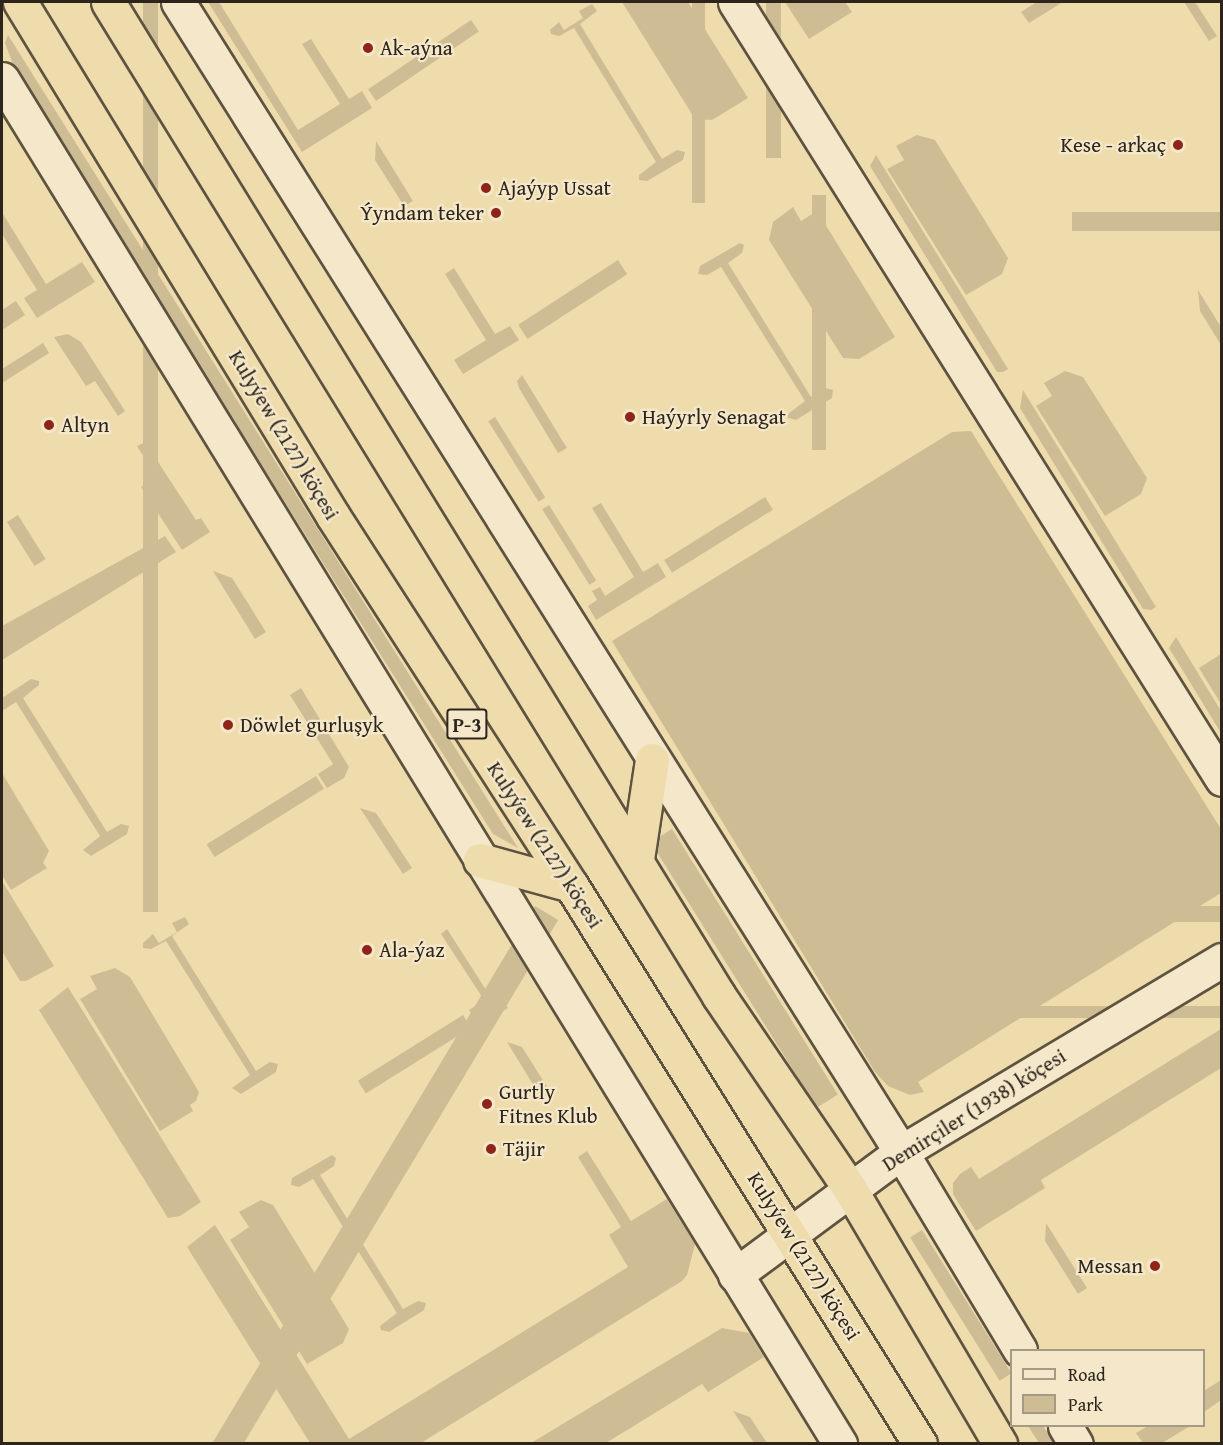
<!DOCTYPE html>
<html>
<head>
<meta charset="utf-8">
<style>
  body { margin:0 }
  #map { position:relative; width:1223px; height:1445px; overflow:hidden; background:#efdcad; font-family:"Gentium Book Plus",serif }
  div>[style] { position:absolute }
  [style*='--x'] { left:calc(var(--x)*1px); top:calc(var(--y)*1px); width:calc(var(--w)*1px); rotate:calc(var(--a)*1deg) }
  .green>* { inset:0; background:#cebd94; transform-origin:0 0 }
  .roads { filter:drop-shadow(2px 0 #5e5340) drop-shadow(-2px 0 #5e5340) drop-shadow(0 2px #5e5340) drop-shadow(0 -2px #5e5340) }
  .minor>* { height:33px; margin:-16.5px; padding:0 16.5px; transform-origin:16.5px; border-radius:16.5px; background:#f5e8ca }
  .highway>* { height:33px; margin:-16.5px; padding:0 16.5px; transform-origin:16.5px; border-radius:16.5px; background:#efdcad }
  .dots>* { width:16px; height:16px; translate:-50% -50%; box-sizing:border-box; border:3px solid #f5e8ca; border-radius:50% }
  span { translate:-50% -50%; white-space:nowrap; text-align:center; line-height:1.15; -webkit-text-stroke:4.5px #f5e8ca; paint-order:stroke }
  .shield-label span { padding:2px 4px; background:#f5e8ca; border:2px solid; border-radius:4px; -webkit-text-stroke-width:0 }
  .shield-label { font-size:20px; color:#2d251c; font-weight:700 }
  .poi-label { font-size:21px; color:#2d251c }
  .left { translate:0 -50%; text-align:left }
  .right { translate:-100% -50%; text-align:right }
  .street-label { font-size:21px; color:#2d251c }
  .frame { position:absolute; inset:0; border:3px solid #2d251c; pointer-events:none }
  .legend { position:absolute; left:1010px; top:1349px; width:195px; height:78px; box-sizing:border-box; background:#f5e8ca; border:2px solid #a59a84; margin:0; padding:8px 10px; list-style:none; font-size:18px; color:#2d251c }
  .legend li { display:flex; align-items:center; gap:12px; height:30px }
  .legend b { width:30px; border:2px solid #a59a84 }
</style>
</head>
<body>
<div id="map">
  <div class="green">
    <i style="left:143px;top:2px;width:15px;height:910px"></i>
    <i style="clip-path:polygon(208px 2px,219px 2px,298px 130px,340px 104px,302px 44px,311px 39px,349px 99px,362px 91px,372px 108px,302px 152px)"></i>
    <i style="clip-path:polygon(622px 2px,688px 2px,748px 98px,712px 120px,695px 119px)"></i>
    <i style="left:692px;top:2px;width:13px;height:201px"></i>
    <i style="left:766px;top:2px;width:15px;height:156px"></i>
    <i style="clip-path:polygon(785px 2px,845px 2px,852px 12px,809px 39px)"></i>
    <i style="clip-path:polygon(1037px 2px,1063px 2px,1029px 23px,1021px 12px)"></i>
    <i style="clip-path:polygon(1184px 2px,1195px 2px,1217px 36px,1209px 41px)"></i>
    <i style="clip-path:polygon(592px 4px,597px 11px,580px 24px,662px 159px,677px 150px,685px 152px,683px 160px,647px 181px,639px 180px,639px 175px,656px 162px,574px 28px,559px 36px,551px 34px,550px 30px,559px 22px,564px 30px,583px 18px,579px 11px)"></i>
    <i style="left:471px;top:20px;width:14px;height:124px;rotate:56deg"></i>
    <i style="clip-path:polygon(8px 35px,518px 848px,493px 834px,17px 75px,5px 43px)"></i>
    <i style="clip-path:polygon(917px 135px,935px 140px,1008px 258px,1002px 274px,966px 295px,887px 169px,904px 160px,896px 146px)"></i>
    <i style="clip-path:polygon(376px 141px,413px 201px,404px 206px,375px 160px)"></i>
    <i style="clip-path:polygon(876px 155px,1008px 369px,1003px 372px,997px 372px,870px 166px)"></i>
    <i style="left:812px;top:195px;width:14px;height:255px"></i>
    <i style="clip-path:polygon(793px 207px,801px 221px,817px 211px,895px 337px,859px 359px,843px 358px,769px 240px,773px 222px)"></i>
    <i style="left:1221px;top:212px;width:19px;height:149px;rotate:90deg"></i>
    <i style="clip-path:polygon(3px 214px,46px 284px,82px 262px,95px 282px,37px 318px,24px 298px,37px 290px,2px 234px)"></i>
    <i style="clip-path:polygon(740px 243px,744px 245px,742px 253px,728px 263px,811px 397px,826px 388px,833px 390px,832px 398px,796px 420px,788px 418px,788px 414px,805px 401px,721px 267px,707px 275px,698px 274px,700px 266px)"></i>
    <i style="left:618px;top:260px;width:17px;height:119px;rotate:57deg"></i>
    <i style="clip-path:polygon(454px 268px,495px 334px,510px 326px,519px 340px,463px 374px,454px 360px,486px 340px,445px 274px)"></i>
    <i style="clip-path:polygon(1198px 290px,1221px 327px,1221px 345px,1200px 311px)"></i>
    <i style="clip-path:polygon(16px 301px,25px 315px,2px 330px,2px 310px)"></i>
    <i style="clip-path:polygon(68px 334px,81px 342px,125px 411px,118px 416px,95px 381px,86px 386px,54px 337px)"></i>
    <i style="clip-path:polygon(43px 343px,49px 353px,2px 383px,2px 369px)"></i>
    <i style="clip-path:polygon(1065px 371px,1083px 377px,1147px 478px,1141px 494px,1105px 516px,1036px 406px,1052px 396px,1044px 383px)"></i>
    <i style="clip-path:polygon(522px 375px,567px 448px,558px 453px,519px 388px,517px 381px)"></i>
    <i style="clip-path:polygon(1023px 390px,1156px 607px,1151px 610px,1143px 609px,1020px 408px)"></i>
    <i style="left:495px;top:417px;width:95px;height:8px;rotate:58deg"></i>
    <i style="clip-path:polygon(971px 431px,1221px 829px,1221px 893px,918px 1082px,924px 1092px,910px 1095px,888px 1086px,875px 1072px,612px 641px,952px 432px)"></i>
    <i style="clip-path:polygon(145px 442px,196px 520px,201px 518px,210px 532px,182px 550px,141px 487px,156px 477px,137px 446px)"></i>
    <i style="left:765px;top:497px;width:15px;height:119px;rotate:58deg"></i>
    <i style="clip-path:polygon(601px 503px,643px 572px,658px 563px,666px 577px,596px 620px,588px 606px,597px 600px,592px 591px,600px 587px,605px 596px,634px 577px,592px 508px)"></i>
    <i style="left:549px;top:505px;width:89px;height:8px;rotate:58deg"></i>
    <i style="left:18px;top:515px;width:52px;height:13px;rotate:58deg"></i>
    <i style="clip-path:polygon(165px 536px,176px 552px,2px 660px,2px 626px)"></i>
    <i style="clip-path:polygon(213px 571px,232px 578px,266px 632px,255px 639px)"></i>
    <i style="clip-path:polygon(1176px 637px,1221px 711px,1221px 733px,1169px 648px)"></i>
    <i style="clip-path:polygon(1221px 654px,1221px 704px,1199px 668px)"></i>
    <i style="clip-path:polygon(31px 679px,39px 681px,39px 685px,23px 698px,107px 832px,121px 824px,129px 826px,127px 834px,91px 856px,83px 850px,100px 836px,16px 702px,2px 711px,2px 698px)"></i>
    <i style="clip-path:polygon(301px 688px,349px 767px,344px 778px,327px 788px,318px 774px,333px 764px,290px 695px)"></i>
    <i style="clip-path:polygon(2px 773px,49px 851px,43px 863px,47px 868px,11px 890px,2px 875px)"></i>
    <i style="left:316px;top:776px;width:15px;height:129px;rotate:58deg"></i>
    <i style="clip-path:polygon(360px 808px,376px 813px,412px 868px,403px 874px)"></i>
    <i style="left:672px;top:829px;width:313px;height:25px;rotate:58deg"></i>
    <i style="clip-path:polygon(2px 881px,54px 966px,26px 981px,20px 981px,2px 951px)"></i>
    <i style="left:535px;top:906px;width:27px;height:633px;rotate:31deg"></i>
    <i style="left:1221px;top:906px;width:16px;height:334px;rotate:90deg"></i>
    <i style="clip-path:polygon(185px 917px,189px 924px,172px 936px,256px 1071px,270px 1062px,278px 1064px,276px 1072px,241px 1094px,232px 1088px,250px 1075px,166px 941px,151px 949px,143px 948px,143px 943px,153px 934px,159px 943px,177px 932px,172px 923px)"></i>
    <i style="clip-path:polygon(447px 929px,490px 996px,497px 992px,508px 1008px,479px 1026px,469px 1010px,484px 1000px,441px 934px)"></i>
    <i style="clip-path:polygon(115px 968px,130px 977px,199px 1092px,196px 1101px,190px 1105px,193px 1111px,160px 1131px,80px 999px,97px 989px,90px 976px)"></i>
    <i style="clip-path:polygon(68px 987px,201px 1202px,180px 1216px,168px 1218px,39px 1010px)"></i>
    <i style="left:1221px;top:1006px;width:12px;height:281px;rotate:90deg"></i>
    <i style="left:463px;top:1015px;width:15px;height:124px;rotate:58deg"></i>
    <i style="clip-path:polygon(1221px 1029px,1221px 1068px,1041px 1180px,1045px 1188px,976px 1231px,953px 1194px,953px 1183px,960px 1174px,971px 1167px,979px 1179px)"></i>
    <i style="clip-path:polygon(507px 1042px,522px 1047px,551px 1093px,542px 1099px)"></i>
    <i style="clip-path:polygon(587px 1151px,631px 1221px,667px 1199px,695px 1244px,687px 1275px,682px 1281px,421px 1443px,310px 1443px,187px 1247px,215px 1225px,349px 1439px,628px 1267px,609px 1235px,621px 1227px,578px 1157px)"></i>
    <i style="clip-path:polygon(332px 1155px,336px 1158px,334px 1166px,320px 1175px,403px 1309px,418px 1301px,426px 1303px,424px 1310px,389px 1332px,381px 1330px,380px 1326px,397px 1313px,313px 1179px,299px 1187px,291px 1185px,292px 1178px)"></i>
    <i style="clip-path:polygon(261px 1200px,273px 1205px,349px 1329px,343px 1343px,307px 1364px,230px 1240px,249px 1227px,239px 1212px)"></i>
    <i style="clip-path:polygon(1046px 1223px,1087px 1288px,1078px 1294px,1045px 1241px)"></i>
    <i style="left:922px;top:1230px;width:169px;height:14px;rotate:58deg"></i>
    <i style="clip-path:polygon(722px 1328px,749px 1333px,764px 1357px,708px 1392px,702px 1384px,606px 1443px,531px 1443px)"></i>
    <i style="clip-path:polygon(1221px 1380px,1221px 1400px,1204px 1412px,1204px 1391px)"></i>
    <i style="clip-path:polygon(733px 1411px,750px 1417px,767px 1443px,754px 1443px)"></i>
    <i style="clip-path:polygon(1028px 1426px,1043px 1426px,1055px 1443px,1039px 1443px)"></i>
    <i style="clip-path:polygon(1148px 1426px,1190px 1426px,1162px 1443px,1143px 1443px,1136px 1433px)"></i>
  </div>
  <div class="roads">
    <div class="minor">
      <i style="--x:178;--y:2;--w:1358;--a:57.84"></i>
      <i style="--x:901;--y:1152;--w:231;--a:59"></i>
      <i style="--x:735;--y:2;--w:917;--a:57.92"></i>
      <i style="--x:2;--y:79;--w:1602;--a:58.45"></i>
      <i style="--x:735;--y:1275;--w:207;--a:-36.5"></i>
      <i style="--x:901;--y:1152;--w:374;--a:-30.9"></i>
      <i style="--x:1065;--y:1426;--w:21;--a:59"></i>
    </div>
    <div class="highway">
      <i style="--x:20;--y:2;--w:602;--a:58.66"></i>
      <i style="--x:333;--y:516;--w:439;--a:57.2"></i>
      <i style="--x:571;--y:885;--w:659;--a:58.02"></i>
      <i style="--x:108;--y:2;--w:1167;--a:58.42"></i>
      <i style="--x:719;--y:996;--w:233;--a:55.8"></i>
      <i style="--x:850;--y:1189;--w:296;--a:59.5"></i>
      <i style="--x:637;--y:859;--w:100;--a:-81.4"></i>
      <i style="--x:480;--y:860;--w:94;--a:15.4"></i>
    </div>
  </div>
  <div class="dots">
    <i style="left:368px;top:48px;background:#8f2418"></i>
    <i style="left:1178px;top:145px;background:#8f2418"></i>
    <i style="left:486px;top:188px;background:#8f2418"></i>
    <i style="left:496px;top:213px;background:#8f2418"></i>
    <i style="left:630px;top:417px;background:#8f2418"></i>
    <i style="left:49px;top:425px;background:#8f2418"></i>
    <i style="left:228px;top:725px;background:#8f2418"></i>
    <i style="left:367px;top:950px;background:#8f2418"></i>
    <i style="left:487px;top:1104px;background:#8f2418"></i>
    <i style="left:491px;top:1149px;background:#8f2418"></i>
    <i style="left:1155px;top:1266px;background:#8f2418"></i>
  </div>
  <div class="shield-label">
    <span style="left:467px;top:724px">P-3</span>
  </div>
  <div class="poi-label">
    <span class="left" style="left:380px;top:48px">Ak-aýna</span>
    <span class="right" style="left:1166px;top:145px">Kese - arkaç</span>
    <span class="left" style="left:498px;top:188px">Ajaýyp Ussat</span>
    <span class="right" style="left:484px;top:213px">Ýyndam teker</span>
    <span class="left" style="left:642px;top:417px">Haýyrly Senagat</span>
    <span class="left" style="left:61px;top:425px">Altyn</span>
    <span class="left" style="left:240px;top:725px">Döwlet gurluşyk</span>
    <span class="left" style="left:379px;top:950px">Ala-ýaz</span>
    <span class="left" style="left:499px;top:1104px">Gurtly<br>Fitnes Klub</span>
    <span class="left" style="left:503px;top:1149px">Täjir</span>
    <span class="right" style="left:1143px;top:1266px">Messan</span>
  </div>
  <div class="street-label">
    <span style="left:284px;top:435px;rotate:59deg">Kulyýew (2127) köçesi</span>
    <span style="left:545px;top:845px;rotate:57deg">Kulyýew (2127) köçesi</span>
    <span style="left:974px;top:1110px;rotate:-32deg">Demirçiler (1938) köçesi</span>
    <span style="left:804px;top:1256px;rotate:58deg">Kulyýew (2127) köçesi</span>
  </div>
  <div class="frame"></div>
  <ul class="legend">
  <li><b style="height:8px;background:#f5e8ca"></b>Road</li>
  <li><b style="height:16px;background:#cebd94"></b>Park</li>
  </ul>
</div>
</body>
</html>
